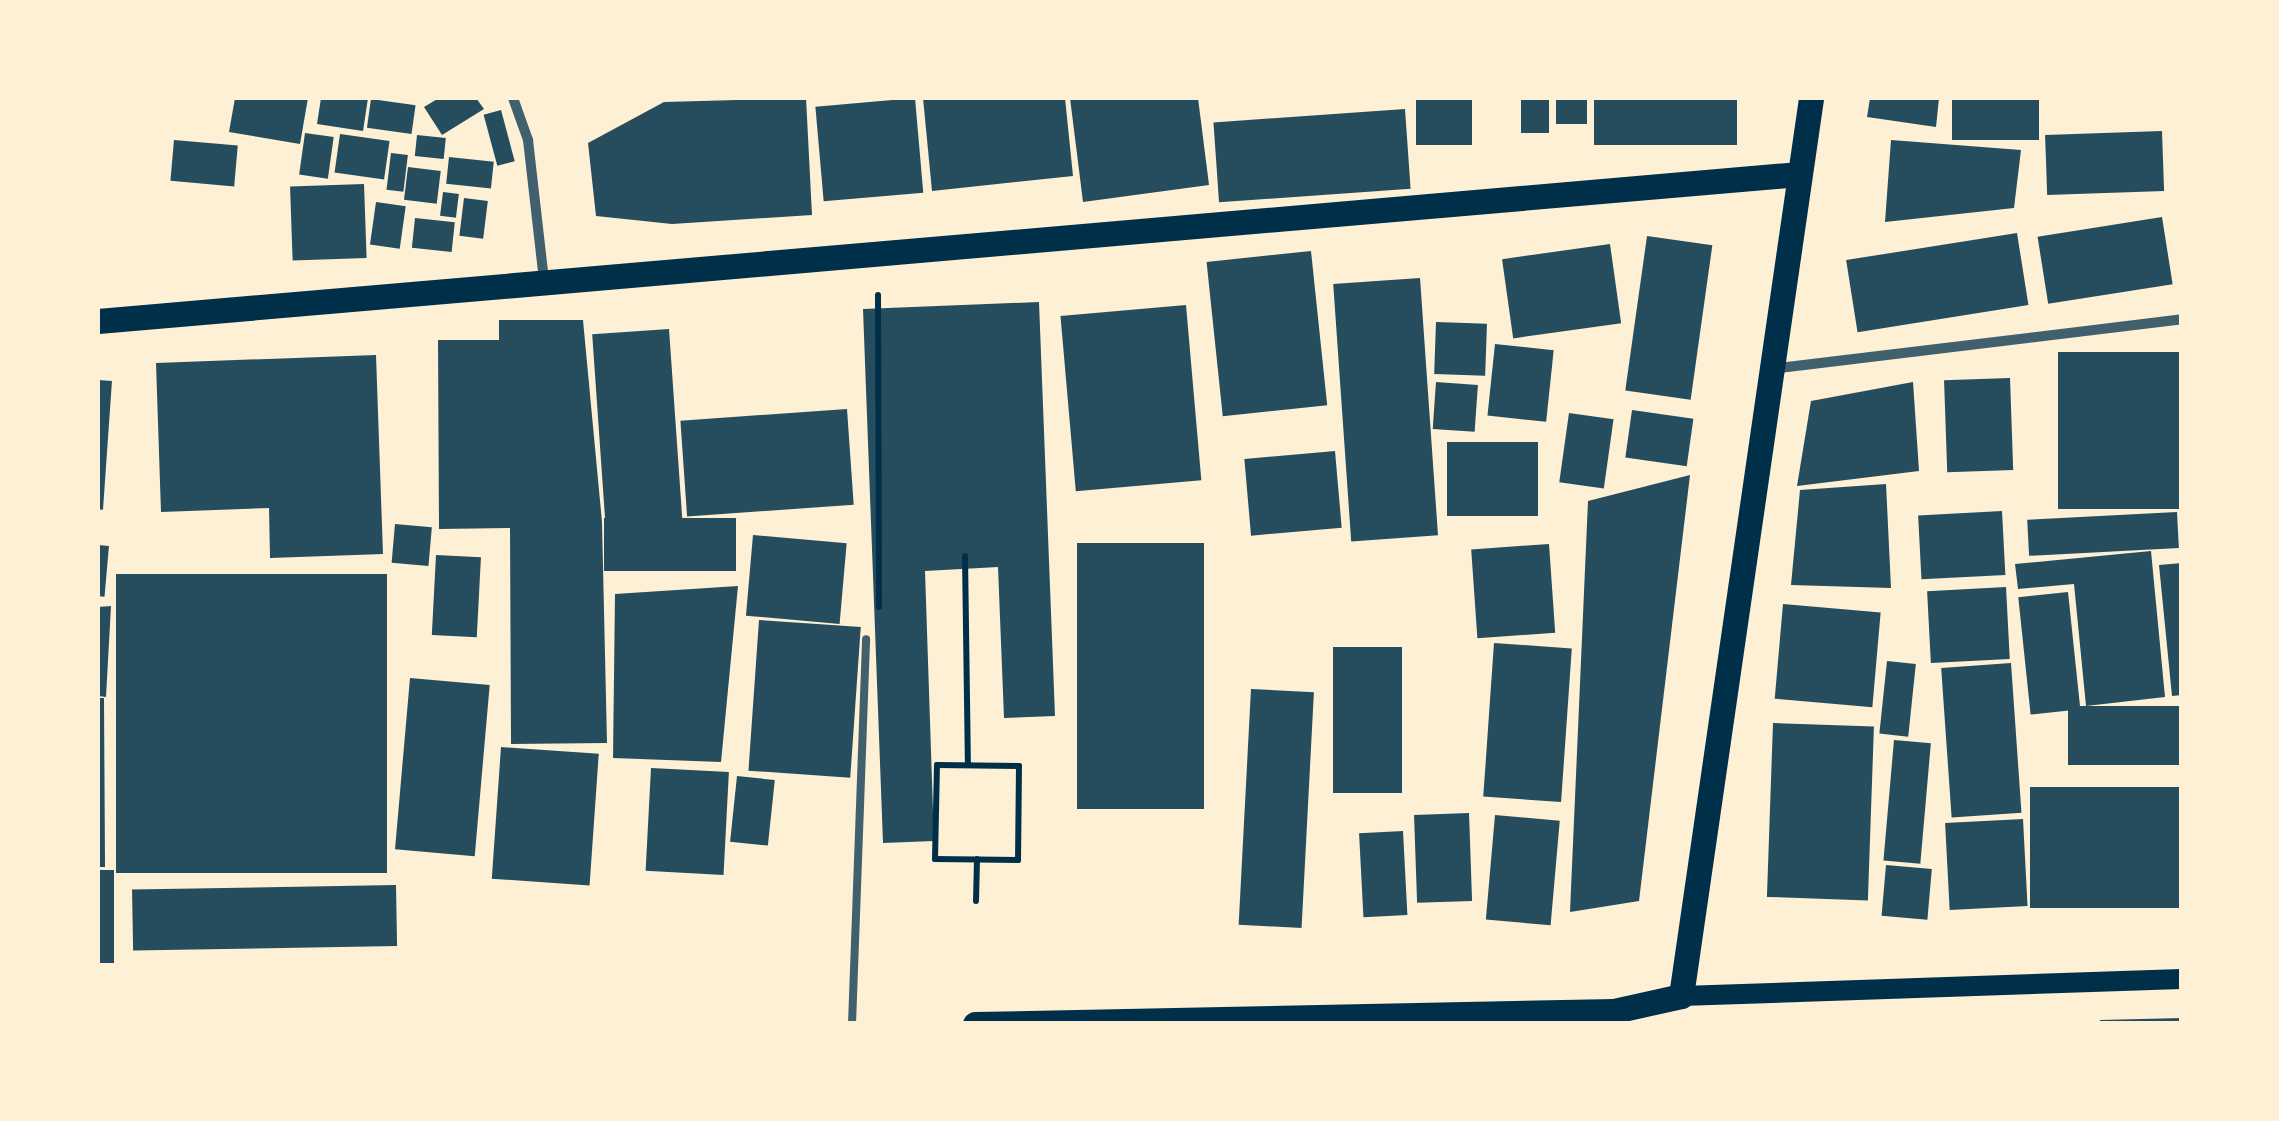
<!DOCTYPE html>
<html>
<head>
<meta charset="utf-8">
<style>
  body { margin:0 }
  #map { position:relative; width:2279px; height:1121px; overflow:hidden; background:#fdf0d5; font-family:Overpass,sans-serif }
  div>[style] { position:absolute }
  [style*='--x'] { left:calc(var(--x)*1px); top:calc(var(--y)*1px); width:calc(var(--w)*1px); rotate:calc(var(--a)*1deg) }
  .building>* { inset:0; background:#264d5e; transform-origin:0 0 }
  .path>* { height:6px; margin:-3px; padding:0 3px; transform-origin:3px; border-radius:3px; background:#003049 }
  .service>* { height:8px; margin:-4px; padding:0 4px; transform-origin:4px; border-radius:4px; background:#3f606c }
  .minor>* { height:10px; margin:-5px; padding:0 5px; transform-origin:5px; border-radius:5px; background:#3f606c }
  .secondary>* { height:20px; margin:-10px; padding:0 10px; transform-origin:10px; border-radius:10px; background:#003049 }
  .primary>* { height:25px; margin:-12.5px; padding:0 12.5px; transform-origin:12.5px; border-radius:12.5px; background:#003049 }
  span { translate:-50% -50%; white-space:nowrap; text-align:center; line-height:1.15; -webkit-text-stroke:10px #fdf0d5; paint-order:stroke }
  .frame { position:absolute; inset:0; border:100px solid #fdf0d5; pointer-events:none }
</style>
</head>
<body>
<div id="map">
  <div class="building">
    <i style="clip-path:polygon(235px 98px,308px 98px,300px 144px,229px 132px)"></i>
    <i style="clip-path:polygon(321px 98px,368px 98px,363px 131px,317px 124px)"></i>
    <i style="clip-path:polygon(439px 98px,476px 98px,484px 109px,442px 135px,424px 107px)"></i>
    <i style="clip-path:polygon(806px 98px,812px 215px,672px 224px,596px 216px,588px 143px,664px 102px)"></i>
    <i style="left:915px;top:98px;width:95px;height:100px;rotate:85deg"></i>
    <i style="clip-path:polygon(923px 98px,1065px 98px,1073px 176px,932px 191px)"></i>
    <i style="clip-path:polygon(1070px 98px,1198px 98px,1209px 185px,1083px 202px)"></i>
    <i style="left:1416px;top:98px;width:56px;height:47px"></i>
    <i style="left:1521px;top:98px;width:28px;height:35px"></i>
    <i style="left:1556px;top:98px;width:31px;height:26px"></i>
    <i style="left:1594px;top:98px;width:143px;height:47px"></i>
    <i style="clip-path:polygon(1870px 98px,1939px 98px,1936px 127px,1867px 117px)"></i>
    <i style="left:1952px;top:98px;width:87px;height:42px"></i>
    <i style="left:371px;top:99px;width:45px;height:29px;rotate:8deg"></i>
    <i style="left:1405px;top:109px;width:80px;height:192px;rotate:86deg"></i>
    <i style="left:501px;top:110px;width:53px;height:18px;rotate:75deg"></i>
    <i style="left:2162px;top:131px;width:60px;height:117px;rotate:88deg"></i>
    <i style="left:305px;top:133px;width:29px;height:42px;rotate:8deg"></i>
    <i style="left:340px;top:134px;width:50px;height:39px;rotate:8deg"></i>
    <i style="left:417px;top:135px;width:29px;height:21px;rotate:6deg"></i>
    <i style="left:174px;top:140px;width:64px;height:41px;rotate:5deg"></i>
    <i style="clip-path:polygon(1891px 140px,2021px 150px,2014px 208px,1885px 222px)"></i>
    <i style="left:391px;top:153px;width:17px;height:37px;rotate:7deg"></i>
    <i style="left:449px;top:157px;width:45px;height:27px;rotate:6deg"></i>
    <i style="left:408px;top:167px;width:33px;height:33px;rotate:7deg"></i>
    <i style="left:364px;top:184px;width:74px;height:74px;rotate:88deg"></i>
    <i style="left:443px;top:192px;width:16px;height:24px;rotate:7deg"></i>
    <i style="left:464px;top:198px;width:24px;height:38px;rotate:7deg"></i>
    <i style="left:376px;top:202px;width:30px;height:43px;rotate:8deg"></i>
    <i style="left:2162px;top:217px;width:68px;height:126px;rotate:81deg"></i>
    <i style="left:415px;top:218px;width:40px;height:30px;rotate:6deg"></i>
    <i style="left:2017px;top:233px;width:73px;height:173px;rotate:81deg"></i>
    <i style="left:1647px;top:236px;width:66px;height:156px;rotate:8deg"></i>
    <i style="left:1610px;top:244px;width:80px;height:109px;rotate:82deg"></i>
    <i style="left:1311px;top:251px;width:155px;height:105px;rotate:84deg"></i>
    <i style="left:1420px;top:278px;width:258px;height:87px;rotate:86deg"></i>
    <i style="clip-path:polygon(1039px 302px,1055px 716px,1004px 718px,998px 567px,925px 571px,934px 841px,883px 843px,863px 309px)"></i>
    <i style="left:1186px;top:305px;width:176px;height:126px;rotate:85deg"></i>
    <i style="clip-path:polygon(499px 320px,583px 320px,602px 522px,607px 743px,511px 744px,510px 528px,439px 529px,438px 340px,499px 340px)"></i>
    <i style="left:1436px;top:322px;width:51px;height:52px;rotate:2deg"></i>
    <i style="left:669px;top:329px;width:195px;height:77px;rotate:86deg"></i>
    <i style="left:1495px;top:344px;width:59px;height:72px;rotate:6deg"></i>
    <i style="left:2181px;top:352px;width:157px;height:123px;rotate:90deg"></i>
    <i style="clip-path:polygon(376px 355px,383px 554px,270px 558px,269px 508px,161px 512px,156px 363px)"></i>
    <i style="left:2010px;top:378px;width:92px;height:66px;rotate:88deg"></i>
    <i style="left:98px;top:380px;width:14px;height:129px;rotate:4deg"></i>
    <i style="left:1436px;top:382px;width:42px;height:47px;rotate:4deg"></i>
    <i style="clip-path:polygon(1913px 382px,1919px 471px,1797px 486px,1811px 401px)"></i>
    <i style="left:847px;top:409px;width:96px;height:167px;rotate:86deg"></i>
    <i style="left:1632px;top:410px;width:62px;height:48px;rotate:8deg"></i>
    <i style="left:1569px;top:413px;width:45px;height:70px;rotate:8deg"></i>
    <i style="left:1447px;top:442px;width:91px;height:74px"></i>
    <i style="left:1335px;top:451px;width:77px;height:91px;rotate:85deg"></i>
    <i style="clip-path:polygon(1690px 475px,1639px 901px,1570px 912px,1588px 501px)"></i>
    <i style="clip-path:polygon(1886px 484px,1891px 588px,1791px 585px,1800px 490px)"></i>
    <i style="left:2002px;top:511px;width:64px;height:84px;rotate:87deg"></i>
    <i style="left:2177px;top:512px;width:36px;height:150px;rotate:87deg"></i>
    <i style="left:736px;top:518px;width:53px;height:132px;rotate:90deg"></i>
    <i style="left:395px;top:524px;width:37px;height:39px;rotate:5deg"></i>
    <i style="left:753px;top:535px;width:94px;height:81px;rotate:5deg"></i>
    <i style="left:1204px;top:543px;width:266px;height:127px;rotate:90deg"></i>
    <i style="left:1549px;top:544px;width:89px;height:78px;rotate:86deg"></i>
    <i style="left:98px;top:545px;width:11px;height:51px;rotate:5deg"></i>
    <i style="clip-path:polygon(2151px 551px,2165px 697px,2086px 706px,2074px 584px,2018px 589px,2015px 564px)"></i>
    <i style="left:436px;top:555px;width:45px;height:80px;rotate:3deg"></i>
    <i style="clip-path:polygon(2182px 563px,2182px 695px,2172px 696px,2159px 565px)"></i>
    <i style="left:387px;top:574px;width:299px;height:271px;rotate:90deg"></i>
    <i style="clip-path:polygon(738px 586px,721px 762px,613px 758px,615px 594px)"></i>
    <i style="left:2006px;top:587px;width:72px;height:79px;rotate:87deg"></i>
    <i style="left:2068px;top:592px;width:118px;height:50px;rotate:84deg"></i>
    <i style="left:1783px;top:604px;width:98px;height:95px;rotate:5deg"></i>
    <i style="clip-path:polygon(111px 606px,106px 697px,98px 696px,98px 607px)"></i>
    <i style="left:759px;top:620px;width:102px;height:151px;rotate:4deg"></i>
    <i style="left:1494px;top:643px;width:78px;height:154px;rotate:4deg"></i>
    <i style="left:1333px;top:647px;width:69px;height:146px"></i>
    <i style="left:1887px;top:661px;width:29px;height:73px;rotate:6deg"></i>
    <i style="left:2011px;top:663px;width:150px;height:70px;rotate:86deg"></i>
    <i style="left:410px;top:678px;width:80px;height:172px;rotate:5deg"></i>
    <i style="left:1251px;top:689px;width:63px;height:236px;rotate:3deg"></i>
    <i style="clip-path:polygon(98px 698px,104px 698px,105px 867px,98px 867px)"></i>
    <i style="left:2182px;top:706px;width:59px;height:114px;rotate:90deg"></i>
    <i style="left:1773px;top:723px;width:101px;height:174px;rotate:2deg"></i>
    <i style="left:1894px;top:740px;width:37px;height:121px;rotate:5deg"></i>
    <i style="left:501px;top:747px;width:98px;height:132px;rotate:4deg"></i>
    <i style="left:651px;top:768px;width:78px;height:103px;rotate:3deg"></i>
    <i style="left:737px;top:776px;width:38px;height:66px;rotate:6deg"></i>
    <i style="left:2182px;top:787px;width:121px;height:152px;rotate:90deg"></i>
    <i style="left:1469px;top:813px;width:88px;height:55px;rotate:88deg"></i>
    <i style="left:1495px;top:815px;width:65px;height:105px;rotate:5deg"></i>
    <i style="left:2023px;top:819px;width:87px;height:78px;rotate:87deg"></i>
    <i style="left:1403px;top:831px;width:84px;height:44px;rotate:87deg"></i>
    <i style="left:1886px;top:865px;width:46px;height:51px;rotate:5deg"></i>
    <i style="left:98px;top:870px;width:16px;height:93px"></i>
    <i style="left:396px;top:885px;width:61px;height:264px;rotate:89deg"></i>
    <i style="clip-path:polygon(2182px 1018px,2182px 1024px,2100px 1024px,2100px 1020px)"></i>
  </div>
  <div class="path">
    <i style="--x:878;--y:295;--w:312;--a:89.8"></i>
    <i style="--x:965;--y:556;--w:209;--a:89.2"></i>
    <i style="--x:937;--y:765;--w:82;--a:0.7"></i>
    <i style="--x:1019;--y:766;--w:94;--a:90.6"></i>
    <i style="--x:1018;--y:860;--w:83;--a:-179.3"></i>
    <i style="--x:935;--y:859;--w:94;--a:-88.8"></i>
    <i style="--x:976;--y:901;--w:42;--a:-88.6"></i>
  </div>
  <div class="service">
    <i style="--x:852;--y:1024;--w:385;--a:-87.9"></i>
  </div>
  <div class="minor">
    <i style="--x:513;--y:98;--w:45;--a:70.3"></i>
    <i style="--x:528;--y:140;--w:142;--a:83.5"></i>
    <i style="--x:1771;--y:369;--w:414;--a:-6.9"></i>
  </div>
  <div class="secondary">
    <i style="--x:1681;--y:996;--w:501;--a:-1.94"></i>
  </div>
  <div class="primary">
    <i style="--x:98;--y:321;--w:1706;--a:-4.94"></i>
    <i style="--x:975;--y:1024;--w:639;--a:-1.17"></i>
    <i style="--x:1614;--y:1011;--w:69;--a:-12.6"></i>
    <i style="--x:1681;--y:996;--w:907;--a:-81.76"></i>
  </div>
  <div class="frame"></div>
</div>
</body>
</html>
